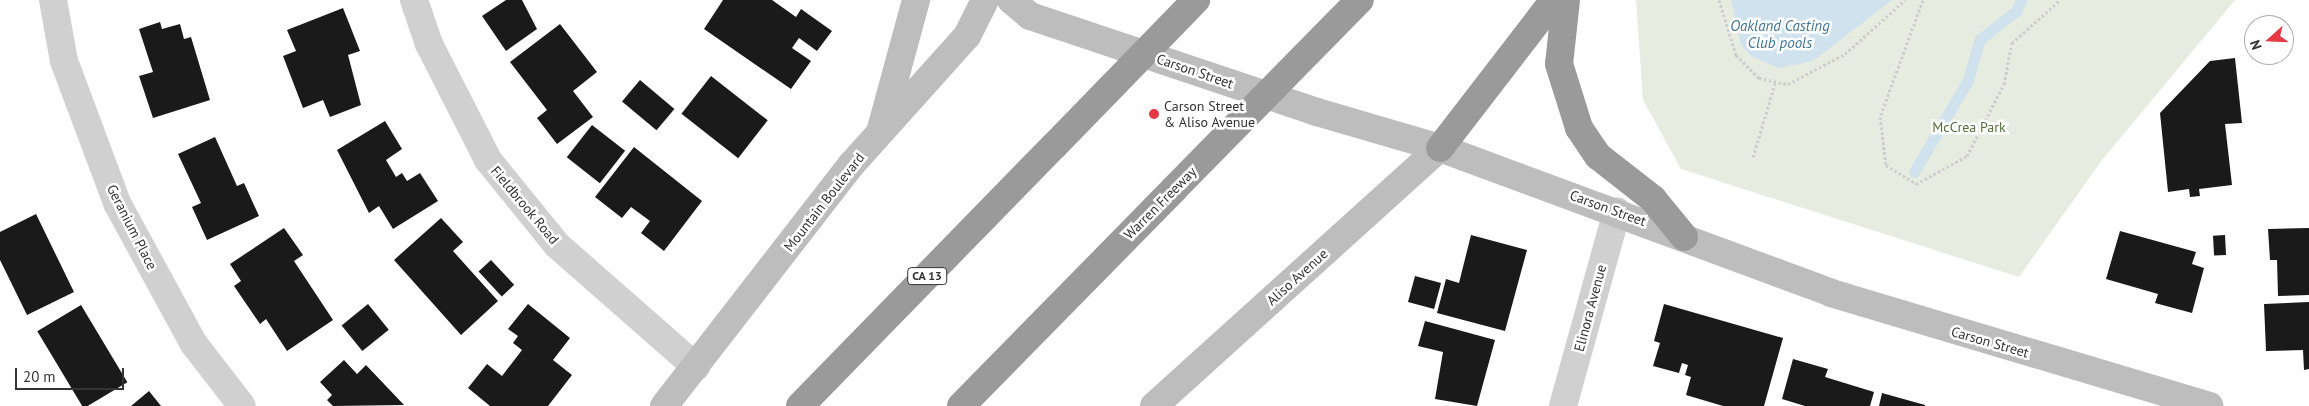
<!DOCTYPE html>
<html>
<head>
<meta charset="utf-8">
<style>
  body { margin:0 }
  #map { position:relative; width:2309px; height:406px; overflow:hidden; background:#fff; font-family:"PT Sans",sans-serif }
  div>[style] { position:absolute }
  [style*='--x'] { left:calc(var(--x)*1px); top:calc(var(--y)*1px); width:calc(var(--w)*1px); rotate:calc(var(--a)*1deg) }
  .green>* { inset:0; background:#e6ecdf }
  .water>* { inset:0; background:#cfe2ee }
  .stream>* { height:11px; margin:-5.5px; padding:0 5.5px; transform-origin:5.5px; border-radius:5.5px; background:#cfe2ee }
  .building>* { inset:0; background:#1a1a1a; transform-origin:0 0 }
  .path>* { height:3px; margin-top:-1.5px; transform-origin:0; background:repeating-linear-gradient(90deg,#cdcdcd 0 2.5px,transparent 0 5px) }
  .street>* { height:28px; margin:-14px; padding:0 14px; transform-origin:14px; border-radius:14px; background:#d0d0d0 }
  .secondary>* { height:28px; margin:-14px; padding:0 14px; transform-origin:14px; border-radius:14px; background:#bdbdbd }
  .highway>* { height:28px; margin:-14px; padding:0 14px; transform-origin:14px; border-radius:14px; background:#9a9a9a }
  .highway-bridge>* { height:28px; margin:-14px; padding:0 14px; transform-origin:14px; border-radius:14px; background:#9a9a9a }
  .dots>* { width:14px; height:14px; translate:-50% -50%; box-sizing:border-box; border:2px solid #fff; border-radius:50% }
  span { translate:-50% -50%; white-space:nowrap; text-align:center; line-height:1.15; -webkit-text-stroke:5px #fff; paint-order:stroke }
  .shield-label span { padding:1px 4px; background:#fff; border:1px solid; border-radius:4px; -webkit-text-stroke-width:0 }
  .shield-label { font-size:12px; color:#333; font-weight:700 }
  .street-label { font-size:14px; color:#333 }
  .poi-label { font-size:14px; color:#333 }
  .left { translate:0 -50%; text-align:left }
  .park-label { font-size:14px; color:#56703f }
  .water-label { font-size:15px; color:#3f7597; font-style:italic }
  .north { position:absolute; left:2244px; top:15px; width:50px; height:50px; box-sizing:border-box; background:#fff; border:1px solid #adadad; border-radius:50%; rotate:250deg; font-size:14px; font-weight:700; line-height:20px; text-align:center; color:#333 }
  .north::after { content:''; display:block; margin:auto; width:18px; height:22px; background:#e63946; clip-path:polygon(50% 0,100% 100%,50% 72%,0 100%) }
  .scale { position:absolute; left:15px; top:368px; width:109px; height:22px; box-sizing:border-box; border:2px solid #333; border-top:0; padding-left:6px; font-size:15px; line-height:18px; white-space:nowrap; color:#333; -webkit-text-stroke:4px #fff; paint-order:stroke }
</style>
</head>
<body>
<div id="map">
  <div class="green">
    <i style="clip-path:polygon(1636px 0,2235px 0,2102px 160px,2019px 277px,1681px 169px,1643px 100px)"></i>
  </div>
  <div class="water">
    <i style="clip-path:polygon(1731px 0,1892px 0,1813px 61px,1779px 68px,1751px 56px,1741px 45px)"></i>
  </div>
  <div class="stream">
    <i style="--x:1914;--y:172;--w:107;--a:-59.6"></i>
    <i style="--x:1968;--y:80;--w:43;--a:-73.7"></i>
    <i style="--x:1980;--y:39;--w:46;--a:-37.9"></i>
    <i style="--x:2016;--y:11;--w:12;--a:-66"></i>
  </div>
  <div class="building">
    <i style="clip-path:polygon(506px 0,522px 0,537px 29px,506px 51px,482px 16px)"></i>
    <i style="clip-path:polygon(723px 0,772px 0,796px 17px,801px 9px,832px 31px,817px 51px,799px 38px,792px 48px,811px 61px,791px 89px,704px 29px)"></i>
    <i style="clip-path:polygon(343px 8px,360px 51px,348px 55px,361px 105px,330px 117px,323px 100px,303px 108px,283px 56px,296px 51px,287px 30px)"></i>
    <i style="clip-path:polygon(160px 22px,162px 29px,180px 24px,184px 39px,191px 37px,210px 100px,153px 118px,139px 76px,153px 72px,139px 29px)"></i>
    <i style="clip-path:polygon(560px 24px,597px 72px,573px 91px,593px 117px,557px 144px,537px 118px,547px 110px,510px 62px)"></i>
    <i style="clip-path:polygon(2235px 58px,2242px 123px,2225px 124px,2232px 185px,2199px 189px,2200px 196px,2190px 197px,2189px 189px,2168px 192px,2160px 113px,2210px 61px)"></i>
    <i style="left:711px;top:76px;width:72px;height:48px;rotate:38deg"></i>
    <i style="left:640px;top:80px;width:45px;height:28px;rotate:40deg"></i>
    <i style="clip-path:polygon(385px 121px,402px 149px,386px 160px,396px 177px,402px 173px,407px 181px,420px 173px,438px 201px,393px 229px,379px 206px,369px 213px,337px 150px)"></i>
    <i style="left:592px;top:125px;width:42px;height:41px;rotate:38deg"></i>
    <i style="clip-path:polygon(215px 137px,237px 186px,244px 183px,259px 216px,207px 240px,192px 207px,201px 203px,178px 154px)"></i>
    <i style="clip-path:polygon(634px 147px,702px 201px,664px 251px,641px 233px,650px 221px,631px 207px,622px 218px,595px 197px)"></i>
    <i style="clip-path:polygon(36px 214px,74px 292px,27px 315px,0 260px,0 232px)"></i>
    <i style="clip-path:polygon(441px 218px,463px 242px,453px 251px,498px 301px,461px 335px,394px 260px)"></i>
    <i style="clip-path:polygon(284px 228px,303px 255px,294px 261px,333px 320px,287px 351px,266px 319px,260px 324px,234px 286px,241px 281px,230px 264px)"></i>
    <i style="clip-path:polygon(2309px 228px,2309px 295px,2278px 296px,2277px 260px,2270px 260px,2268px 229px)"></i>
    <i style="clip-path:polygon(2120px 231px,2196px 252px,2192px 264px,2204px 268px,2192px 313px,2155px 303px,2158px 294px,2106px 279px)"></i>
    <i style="clip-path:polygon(1471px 235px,1527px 250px,1505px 331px,1437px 313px,1446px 279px,1459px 283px)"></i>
    <i style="left:2225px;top:235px;width:20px;height:12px;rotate:87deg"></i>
    <i style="left:491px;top:260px;width:34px;height:17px;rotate:47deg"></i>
    <i style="left:1415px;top:276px;width:27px;height:27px;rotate:15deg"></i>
    <i style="clip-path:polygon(2309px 302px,2309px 369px,2304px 370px,2303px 350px,2266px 351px,2264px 304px)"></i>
    <i style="left:368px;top:304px;width:33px;height:34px;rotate:51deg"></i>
    <i style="clip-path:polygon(528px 304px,570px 338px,553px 360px,572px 375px,548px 406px,490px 406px,468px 388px,487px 364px,502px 376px,522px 350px,513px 343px,518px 336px,508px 329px)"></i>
    <i style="clip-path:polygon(1664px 304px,1783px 338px,1764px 406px,1723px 406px,1686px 395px,1691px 377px,1685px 375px,1688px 365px,1682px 363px,1679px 373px,1653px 366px,1660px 343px,1654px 341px)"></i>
    <i style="left:81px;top:305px;width:90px;height:51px;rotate:59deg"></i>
    <i style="clip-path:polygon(1425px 321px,1495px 340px,1477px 406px,1435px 399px,1443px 352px,1418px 346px)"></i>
    <i style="clip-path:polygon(1793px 359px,1828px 369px,1825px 377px,1874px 392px,1870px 406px,1805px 406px,1782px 399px)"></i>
    <i style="clip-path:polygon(344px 360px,357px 374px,366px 365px,404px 405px,333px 406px,327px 400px,332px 395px,320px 382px)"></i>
    <i style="clip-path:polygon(149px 391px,161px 406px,131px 406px)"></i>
    <i style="clip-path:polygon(1882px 393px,1925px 405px,1925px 406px,1879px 406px)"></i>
  </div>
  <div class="path">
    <i style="--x:1719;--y:0;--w:58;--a:72.8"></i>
    <i style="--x:1736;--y:55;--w:33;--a:45"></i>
    <i style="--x:1759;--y:78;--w:30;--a:12"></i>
    <i style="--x:1788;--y:84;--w:64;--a:-27.8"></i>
    <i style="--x:1845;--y:54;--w:81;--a:-42"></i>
    <i style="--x:1923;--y:0;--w:125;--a:110.2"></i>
    <i style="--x:1880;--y:117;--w:48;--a:82.9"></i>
    <i style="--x:1886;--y:165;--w:36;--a:32"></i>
    <i style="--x:1916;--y:184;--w:58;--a:-28.8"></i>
    <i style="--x:1967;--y:156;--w:81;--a:-62.8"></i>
    <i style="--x:2004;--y:84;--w:42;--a:-79"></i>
    <i style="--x:2012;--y:43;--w:64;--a:-41.9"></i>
    <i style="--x:1753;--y:157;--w:77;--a:-73.4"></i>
  </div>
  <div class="street">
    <i style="--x:53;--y:0;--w:62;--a:79.8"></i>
    <i style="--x:64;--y:61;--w:152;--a:69.5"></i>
    <i style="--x:117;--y:203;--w:161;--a:61.4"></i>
    <i style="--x:194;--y:344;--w:78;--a:52.3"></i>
    <i style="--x:414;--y:0;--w:46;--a:71.2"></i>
    <i style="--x:429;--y:44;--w:130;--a:63"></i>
    <i style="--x:488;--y:160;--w:109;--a:50.9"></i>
    <i style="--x:557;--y:245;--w:185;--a:41.3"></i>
    <i style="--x:1563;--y:406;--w:202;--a:-74.5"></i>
  </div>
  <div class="secondary">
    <i style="--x:1011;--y:0;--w:25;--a:40"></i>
    <i style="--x:1030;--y:16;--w:303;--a:18.5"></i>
    <i style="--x:1317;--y:112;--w:128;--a:16.3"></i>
    <i style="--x:1440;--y:148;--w:417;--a:20.3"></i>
    <i style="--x:1831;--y:293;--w:395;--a:16.6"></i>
    <i style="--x:881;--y:129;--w:134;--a:-74.8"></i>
    <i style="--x:664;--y:406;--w:306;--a:-52.2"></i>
    <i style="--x:852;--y:164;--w:172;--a:-48.1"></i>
    <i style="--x:967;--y:36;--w:40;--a:-63.4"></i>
    <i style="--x:1154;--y:406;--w:385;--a:-42.1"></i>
  </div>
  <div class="highway">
    <i style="--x:1566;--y:0;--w:64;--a:96.2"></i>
    <i style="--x:1559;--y:64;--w:67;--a:72.6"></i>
    <i style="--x:1579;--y:128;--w:34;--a:56"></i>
    <i style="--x:1598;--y:156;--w:70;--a:38"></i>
    <i style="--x:1653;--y:199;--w:49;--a:50.8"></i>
    <i style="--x:1440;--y:148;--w:187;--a:-52.4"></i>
    <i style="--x:800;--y:406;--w:363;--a:-45.7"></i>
    <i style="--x:961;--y:406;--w:304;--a:-45.5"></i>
  </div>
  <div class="highway-bridge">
    <i style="--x:1054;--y:146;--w:204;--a:-45.8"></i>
    <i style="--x:1174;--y:189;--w:265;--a:-45.5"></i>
  </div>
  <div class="dots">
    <i style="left:1154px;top:114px;background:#e63946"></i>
  </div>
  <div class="shield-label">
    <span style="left:927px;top:276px">CA 13</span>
  </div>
  <div class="street-label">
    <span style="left:1195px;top:71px;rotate:19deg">Carson Street</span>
    <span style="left:824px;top:202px;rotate:-52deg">Mountain Boulevard</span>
    <span style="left:1160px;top:203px;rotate:-45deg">Warren Freeway</span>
    <span style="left:525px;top:205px;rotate:50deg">Fieldbrook Road</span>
    <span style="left:1608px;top:208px;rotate:20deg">Carson Street</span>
    <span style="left:132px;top:227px;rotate:63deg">Geranium Place</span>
    <span style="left:1297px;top:277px;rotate:-42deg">Aliso Avenue</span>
    <span style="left:1590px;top:308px;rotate:-75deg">Elinora Avenue</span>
    <span style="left:1990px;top:342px;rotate:16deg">Carson Street</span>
  </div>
  <div class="poi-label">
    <span class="left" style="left:1164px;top:114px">Carson Street<br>&amp; Aliso Avenue</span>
  </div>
  <div class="park-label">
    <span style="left:1969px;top:127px">McCrea Park</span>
  </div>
  <div class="water-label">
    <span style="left:1780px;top:34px">Oakland Casting<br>Club pools</span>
  </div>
  <div class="north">N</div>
  <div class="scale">20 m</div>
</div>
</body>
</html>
